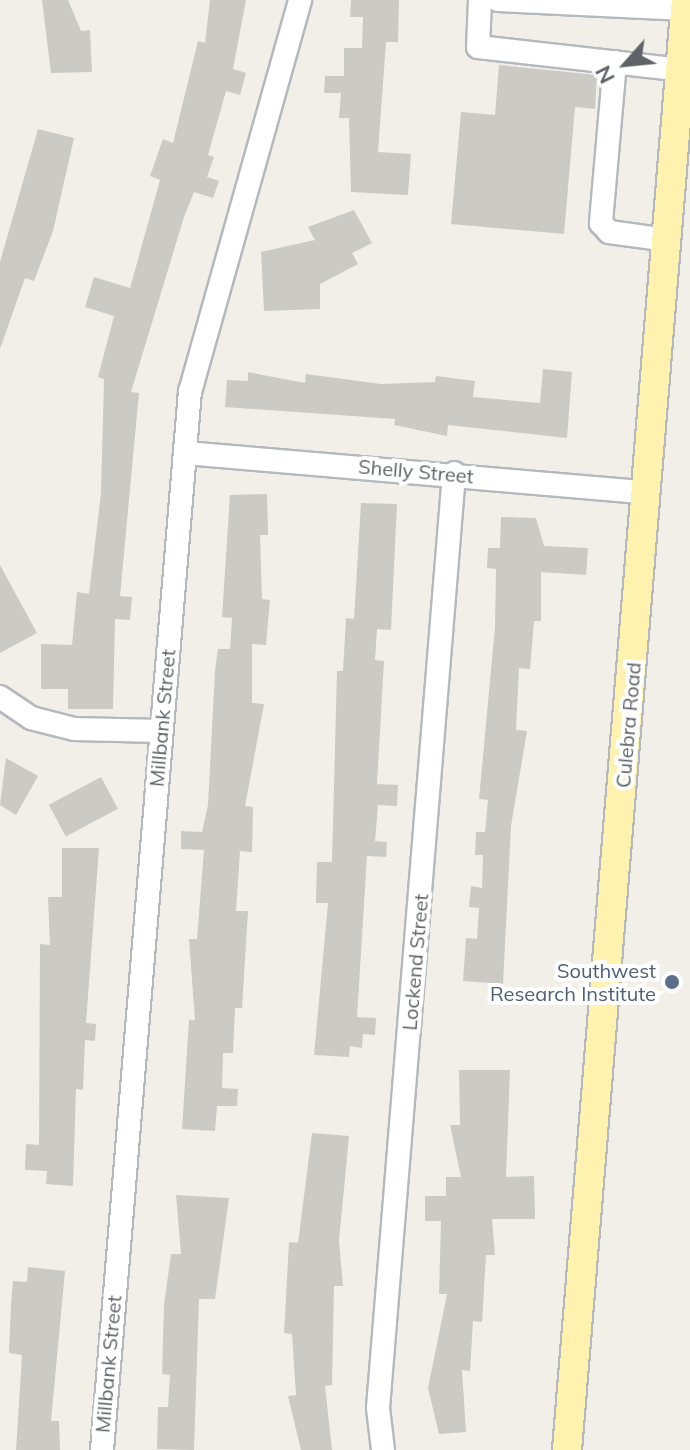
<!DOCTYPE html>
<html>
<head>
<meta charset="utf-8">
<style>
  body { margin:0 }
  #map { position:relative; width:690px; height:1450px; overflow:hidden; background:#f1efe8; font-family:Mulish,sans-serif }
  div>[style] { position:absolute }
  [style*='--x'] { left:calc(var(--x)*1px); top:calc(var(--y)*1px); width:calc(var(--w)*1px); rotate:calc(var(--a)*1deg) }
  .building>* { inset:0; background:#cccac5; transform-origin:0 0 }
  .roads { filter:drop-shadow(2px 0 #b5b8bc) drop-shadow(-2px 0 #b5b8bc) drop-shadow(0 2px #b5b8bc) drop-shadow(0 -2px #b5b8bc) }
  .minor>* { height:22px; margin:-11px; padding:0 11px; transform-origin:11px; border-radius:11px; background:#fff }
  .major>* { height:28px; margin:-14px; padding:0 14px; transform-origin:14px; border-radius:14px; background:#fff2af }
  .dots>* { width:22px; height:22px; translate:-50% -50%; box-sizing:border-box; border:4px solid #fff; border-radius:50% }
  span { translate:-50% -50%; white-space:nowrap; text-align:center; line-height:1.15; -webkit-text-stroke:8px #fff; paint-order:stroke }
  .street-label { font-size:20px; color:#5f6368 }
  .service-label { font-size:20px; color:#4e5e75 }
  .right { translate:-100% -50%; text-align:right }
  .north { position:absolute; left:586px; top:24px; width:80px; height:80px; -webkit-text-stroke:6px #fff; paint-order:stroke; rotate:243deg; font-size:22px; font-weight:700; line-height:32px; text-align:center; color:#5f6368 }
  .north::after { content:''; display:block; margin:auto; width:28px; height:36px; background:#5f6368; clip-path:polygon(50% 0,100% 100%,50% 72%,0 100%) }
</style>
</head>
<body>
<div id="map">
  <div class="building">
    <i style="clip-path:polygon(42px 0,68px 0,81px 31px,90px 30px,92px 72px,51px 73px)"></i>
    <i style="clip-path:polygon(210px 0,246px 0,233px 69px,246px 73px,240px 95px,226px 91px,208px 155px,214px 157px,207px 177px,219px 181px,213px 198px,194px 192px,184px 217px,131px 392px,139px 393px,120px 596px,132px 597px,130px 620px,115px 619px,113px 709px,68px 709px,68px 689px,41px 689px,41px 644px,72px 645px,77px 592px,89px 594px,101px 493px,104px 379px,98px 377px,114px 316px,85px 307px,94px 277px,130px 288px,160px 180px,150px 176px,163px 139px,173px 143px,198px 41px,205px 43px)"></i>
    <i style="clip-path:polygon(351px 0,399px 0,398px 42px,386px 42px,378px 152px,411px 154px,408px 195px,351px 192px,349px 118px,339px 118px,341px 93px,324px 93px,325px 76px,344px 76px,344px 48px,362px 48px,363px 17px,350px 17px)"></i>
    <i style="clip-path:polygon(499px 65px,597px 75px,595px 109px,575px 107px,564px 234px,451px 224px,461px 112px,495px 115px)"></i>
    <i style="clip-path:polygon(38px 129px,74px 138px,53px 231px,34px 281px,25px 278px,0 349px,0 262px)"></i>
    <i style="clip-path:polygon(354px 210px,372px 243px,352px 253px,358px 264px,320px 284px,320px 309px,264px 311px,261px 252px,315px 240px,308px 227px)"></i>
    <i style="clip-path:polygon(543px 369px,572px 372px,567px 438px,448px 425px,447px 436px,394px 425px,395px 419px,225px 407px,227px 380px,248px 381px,248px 372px,305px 383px,306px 374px,381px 384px,435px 382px,436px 376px,475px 381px,473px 397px,540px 403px)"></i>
    <i style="clip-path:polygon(267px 494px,268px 535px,260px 535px,262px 599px,270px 600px,266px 645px,252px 644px,252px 703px,264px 704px,245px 806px,253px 807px,252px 852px,240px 851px,236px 911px,248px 911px,242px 1008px,235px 1008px,233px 1053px,223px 1053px,222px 1088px,238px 1089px,237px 1106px,217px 1106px,215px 1131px,182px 1129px,189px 1020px,195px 1020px,189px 939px,197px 939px,204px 850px,181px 849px,181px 831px,202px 832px,208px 805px,215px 671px,218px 649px,230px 649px,232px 618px,222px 617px,230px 495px)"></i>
    <i style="clip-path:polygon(361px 503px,397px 504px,391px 630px,377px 629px,375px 660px,384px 661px,377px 784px,398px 785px,397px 806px,378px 805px,375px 841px,387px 842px,386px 857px,367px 856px,357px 1017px,376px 1018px,375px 1035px,363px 1034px,362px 1048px,350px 1046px,349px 1057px,314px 1055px,328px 903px,316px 903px,317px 862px,332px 862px,337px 671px,343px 671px,346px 618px,354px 619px)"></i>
    <i style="clip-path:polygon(501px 517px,536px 518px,544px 546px,588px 548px,586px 575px,541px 572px,541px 621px,534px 621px,530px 669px,519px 668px,516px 730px,527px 731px,511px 826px,503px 984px,463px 981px,466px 938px,477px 939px,479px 908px,469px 907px,471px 886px,482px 888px,483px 855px,475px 855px,476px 832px,485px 832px,488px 800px,479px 799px,495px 627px,496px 569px,487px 568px,488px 548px,500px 548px)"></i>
    <i style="clip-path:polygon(0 565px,37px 633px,0 653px)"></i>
    <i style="clip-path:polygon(6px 758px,38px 776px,16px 815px,0 805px)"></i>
    <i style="left:101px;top:777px;width:36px;height:59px;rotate:62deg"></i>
    <i style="clip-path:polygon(62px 848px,99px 848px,86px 1023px,96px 1024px,95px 1041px,85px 1040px,83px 1090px,76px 1089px,73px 1186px,46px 1184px,47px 1171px,25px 1170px,26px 1144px,39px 1145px,40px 944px,50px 945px,48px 897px,62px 897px)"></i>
    <i style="clip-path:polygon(459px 1070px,510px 1070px,506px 1177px,534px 1176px,535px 1219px,492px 1219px,495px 1255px,486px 1255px,482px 1322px,473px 1321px,470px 1371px,462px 1370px,466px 1432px,439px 1434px,428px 1388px,447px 1294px,439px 1294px,441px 1221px,425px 1221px,425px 1196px,446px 1196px,446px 1177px,461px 1177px,450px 1125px,460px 1125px)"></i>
    <i style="clip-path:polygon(312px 1133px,349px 1136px,339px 1241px,343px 1286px,334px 1286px,332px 1385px,325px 1386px,332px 1450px,301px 1450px,288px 1396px,296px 1395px,292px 1334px,284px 1333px,289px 1242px,298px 1243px)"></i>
    <i style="clip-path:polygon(176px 1195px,229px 1198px,215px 1299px,199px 1299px,194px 1450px,157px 1449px,158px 1407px,168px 1407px,170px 1375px,162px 1374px,164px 1305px,171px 1254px,181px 1254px)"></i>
    <i style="clip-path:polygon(28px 1267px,65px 1271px,51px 1421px,59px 1421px,60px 1450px,16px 1450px,22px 1355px,9px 1353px,11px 1304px,13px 1281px,27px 1282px)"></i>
  </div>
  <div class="roads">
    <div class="minor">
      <i style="--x:480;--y:0;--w:47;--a:92.4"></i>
      <i style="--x:478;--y:47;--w:205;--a:6.4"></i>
      <i style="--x:498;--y:0;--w:187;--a:2.8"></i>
      <i style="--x:615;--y:62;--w:162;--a:95"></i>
      <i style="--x:601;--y:223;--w:12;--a:48"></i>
      <i style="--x:609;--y:232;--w:60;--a:7.7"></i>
      <i style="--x:185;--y:453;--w:464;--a:4.9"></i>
      <i style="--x:0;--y:697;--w:37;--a:34"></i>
      <i style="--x:31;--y:718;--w:44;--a:14.3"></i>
      <i style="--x:74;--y:729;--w:87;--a:1.3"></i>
      <i style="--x:102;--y:1450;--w:1062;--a:-85.25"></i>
      <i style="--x:190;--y:392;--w:407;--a:-74.3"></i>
      <i style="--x:383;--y:1450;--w:42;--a:-96.8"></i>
      <i style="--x:378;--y:1408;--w:938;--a:-85.35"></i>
    </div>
    <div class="major">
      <i style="--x:567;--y:1450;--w:1455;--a:-85.31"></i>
    </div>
  </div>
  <div class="dots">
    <i style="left:672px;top:982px;background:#5c6f8a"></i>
  </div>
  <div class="street-label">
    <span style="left:416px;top:471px;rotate:5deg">Shelly Street</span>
    <span style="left:162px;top:718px;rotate:-85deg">Millbank Street</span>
    <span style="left:628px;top:725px;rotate:-85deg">Culebra Road</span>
    <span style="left:415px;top:962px;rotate:-85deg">Lockend Street</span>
    <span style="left:108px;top:1364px;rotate:-85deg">Millbank Street</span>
  </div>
  <div class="service-label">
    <span class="right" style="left:656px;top:982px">Southwest<br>Research Institute</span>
  </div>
  <div class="north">N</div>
</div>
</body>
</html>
